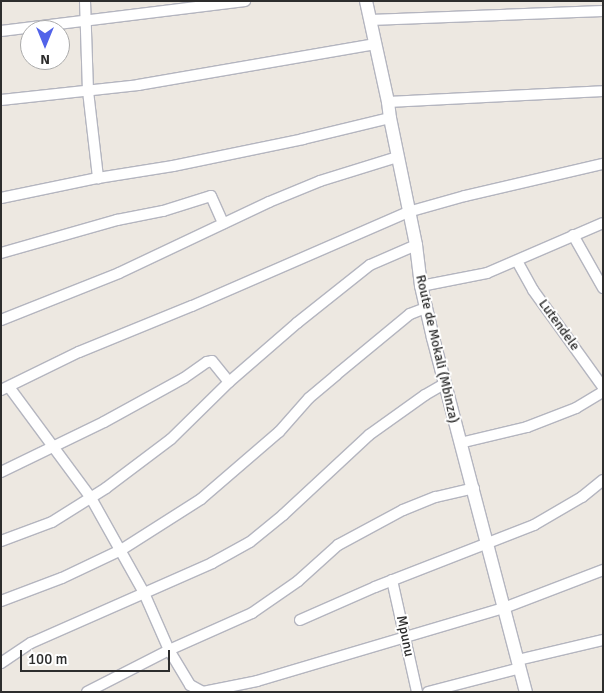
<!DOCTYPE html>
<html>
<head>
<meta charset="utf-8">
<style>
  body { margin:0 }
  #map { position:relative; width:604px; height:693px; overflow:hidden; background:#ede8e1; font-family:Signika,sans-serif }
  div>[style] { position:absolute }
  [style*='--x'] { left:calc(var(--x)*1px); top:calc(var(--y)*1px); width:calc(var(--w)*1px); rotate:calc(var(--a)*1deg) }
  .roads { filter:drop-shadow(1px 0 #b4b5bf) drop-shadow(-1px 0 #b4b5bf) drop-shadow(0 1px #b4b5bf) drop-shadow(0 -1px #b4b5bf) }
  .minor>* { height:10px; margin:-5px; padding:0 5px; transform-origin:5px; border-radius:5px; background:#fff }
  .tertiary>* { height:12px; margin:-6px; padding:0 6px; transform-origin:6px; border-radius:6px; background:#fff }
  span { translate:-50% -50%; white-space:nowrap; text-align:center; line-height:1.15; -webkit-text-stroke:4px #fff; paint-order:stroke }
  .street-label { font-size:14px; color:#2d2d2d }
  .frame { position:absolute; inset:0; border:2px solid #2d2d2d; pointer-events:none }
  .north { position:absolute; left:20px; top:20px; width:50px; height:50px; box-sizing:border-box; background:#fff; border:1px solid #ababab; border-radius:50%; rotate:180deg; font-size:14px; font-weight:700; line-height:20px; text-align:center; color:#2d2d2d }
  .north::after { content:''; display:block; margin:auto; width:18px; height:22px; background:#5263e9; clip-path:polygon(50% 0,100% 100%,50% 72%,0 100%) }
  .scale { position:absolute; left:20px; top:650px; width:150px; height:22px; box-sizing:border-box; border:2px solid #2d2d2d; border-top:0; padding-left:6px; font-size:15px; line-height:18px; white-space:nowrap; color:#2d2d2d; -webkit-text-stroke:4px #fff; paint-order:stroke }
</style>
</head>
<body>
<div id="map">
  <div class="roads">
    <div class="minor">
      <i style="--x:85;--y:1;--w:90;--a:88.1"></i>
      <i style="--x:88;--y:91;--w:88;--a:83.4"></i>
      <i style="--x:370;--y:20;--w:233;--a:-2.2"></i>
      <i style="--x:1;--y:31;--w:246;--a:-7"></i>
      <i style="--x:1;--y:100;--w:138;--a:-6.2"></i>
      <i style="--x:138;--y:85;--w:241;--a:-9.8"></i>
      <i style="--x:388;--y:102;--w:215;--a:-2.9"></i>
      <i style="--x:1;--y:198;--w:99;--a:-11.7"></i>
      <i style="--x:98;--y:178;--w:76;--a:-9.1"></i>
      <i style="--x:173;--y:166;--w:133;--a:-11.7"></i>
      <i style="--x:303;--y:139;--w:89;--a:-13.6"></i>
      <i style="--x:573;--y:235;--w:61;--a:60.5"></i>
      <i style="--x:1;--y:253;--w:121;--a:-15.9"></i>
      <i style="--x:117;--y:220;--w:47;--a:-11.1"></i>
      <i style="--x:163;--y:211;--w:50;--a:-17.4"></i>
      <i style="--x:211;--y:196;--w:30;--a:66"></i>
      <i style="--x:517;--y:261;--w:33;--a:61"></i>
      <i style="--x:533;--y:290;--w:120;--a:54.2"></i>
      <i style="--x:421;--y:286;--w:67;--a:-11.1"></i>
      <i style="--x:487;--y:273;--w:126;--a:-23.3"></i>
      <i style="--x:1;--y:320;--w:127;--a:-21.7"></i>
      <i style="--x:119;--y:273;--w:166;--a:-25.3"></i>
      <i style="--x:269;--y:202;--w:55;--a:-22.4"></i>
      <i style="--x:320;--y:181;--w:81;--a:-17.3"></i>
      <i style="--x:9;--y:387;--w:138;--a:53.5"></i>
      <i style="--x:91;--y:498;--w:109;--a:60.8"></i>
      <i style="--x:144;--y:593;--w:62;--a:66.3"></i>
      <i style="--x:169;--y:650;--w:41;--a:59"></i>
      <i style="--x:190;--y:685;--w:15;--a:28"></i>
      <i style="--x:1;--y:390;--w:87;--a:-26"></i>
      <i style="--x:79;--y:352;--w:122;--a:-22.2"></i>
      <i style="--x:192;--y:306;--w:236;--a:-23.5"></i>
      <i style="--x:408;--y:212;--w:59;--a:-15.7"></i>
      <i style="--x:465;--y:196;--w:142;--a:-13.1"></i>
      <i style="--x:460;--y:443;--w:69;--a:-13.4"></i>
      <i style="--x:527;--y:427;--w:53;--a:-21.2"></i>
      <i style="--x:576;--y:408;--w:31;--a:-31"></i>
      <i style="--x:1;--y:472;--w:114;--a:-25.9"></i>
      <i style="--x:104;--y:422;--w:91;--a:-28.8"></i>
      <i style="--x:184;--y:378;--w:28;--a:-35"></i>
      <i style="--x:207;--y:362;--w:5;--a:-11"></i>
      <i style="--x:212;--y:361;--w:27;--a:51"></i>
      <i style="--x:1;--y:541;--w:54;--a:-20.4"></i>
      <i style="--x:52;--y:522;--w:64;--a:-32.2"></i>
      <i style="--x:106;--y:488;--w:81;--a:-37"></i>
      <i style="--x:171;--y:439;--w:81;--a:-44.5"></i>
      <i style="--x:229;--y:382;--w:90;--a:-40.9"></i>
      <i style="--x:297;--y:323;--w:93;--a:-38.5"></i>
      <i style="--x:370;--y:265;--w:50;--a:-23.5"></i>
      <i style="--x:392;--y:580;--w:115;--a:77.4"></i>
      <i style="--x:1;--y:601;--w:65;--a:-20.7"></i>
      <i style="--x:62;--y:578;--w:65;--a:-25.4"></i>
      <i style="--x:121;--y:550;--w:95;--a:-32.5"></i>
      <i style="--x:201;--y:499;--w:103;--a:-40.7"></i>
      <i style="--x:279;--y:432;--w:45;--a:-48.6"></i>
      <i style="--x:309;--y:398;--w:35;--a:-40"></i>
      <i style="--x:336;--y:375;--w:96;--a:-39.5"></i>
      <i style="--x:410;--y:314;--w:17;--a:-21"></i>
      <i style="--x:300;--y:620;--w:82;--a:-23.7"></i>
      <i style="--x:375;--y:587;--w:171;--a:-21.3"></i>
      <i style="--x:534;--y:525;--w:56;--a:-30.3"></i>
      <i style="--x:582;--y:497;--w:27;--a:-39"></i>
      <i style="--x:518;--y:660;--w:87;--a:-13.2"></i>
      <i style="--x:1;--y:663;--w:36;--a:-34"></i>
      <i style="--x:31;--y:643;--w:198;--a:-23.8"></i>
      <i style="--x:212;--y:563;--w:43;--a:-28.9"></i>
      <i style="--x:250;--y:542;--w:43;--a:-39.3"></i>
      <i style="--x:283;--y:515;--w:117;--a:-42.9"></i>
      <i style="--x:369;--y:435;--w:69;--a:-35.5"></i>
      <i style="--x:425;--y:395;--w:22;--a:-30"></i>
      <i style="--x:87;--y:692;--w:92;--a:-27.1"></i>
      <i style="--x:169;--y:650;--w:91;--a:-24"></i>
      <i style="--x:252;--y:613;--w:56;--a:-34.8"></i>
      <i style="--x:298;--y:581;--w:54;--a:-42"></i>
      <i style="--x:338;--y:545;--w:74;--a:-28.3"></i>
      <i style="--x:403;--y:510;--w:35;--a:-22"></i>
      <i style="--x:436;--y:497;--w:39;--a:-13"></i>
      <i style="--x:203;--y:692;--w:55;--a:-11.5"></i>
      <i style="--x:257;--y:681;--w:258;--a:-16.5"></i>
      <i style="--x:504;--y:608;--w:106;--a:-21"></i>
      <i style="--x:428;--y:692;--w:95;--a:-14.6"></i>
    </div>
    <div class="tertiary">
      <i style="--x:366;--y:1;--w:103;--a:77.7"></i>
      <i style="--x:388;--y:102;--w:16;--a:83"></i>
      <i style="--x:390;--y:118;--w:130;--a:78.4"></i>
      <i style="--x:416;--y:245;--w:41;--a:83"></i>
      <i style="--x:421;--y:286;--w:53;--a:77"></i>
      <i style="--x:433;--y:338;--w:366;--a:75.3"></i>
    </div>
  </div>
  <div class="street-label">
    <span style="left:559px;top:325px;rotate:54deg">Lutendele</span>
    <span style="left:437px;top:349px;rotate:77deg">Route de Mokali (Mbinza)</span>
    <span style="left:405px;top:636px;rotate:78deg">Mpunu</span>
  </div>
  <div class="frame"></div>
  <div class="north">N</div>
  <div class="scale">100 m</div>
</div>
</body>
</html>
